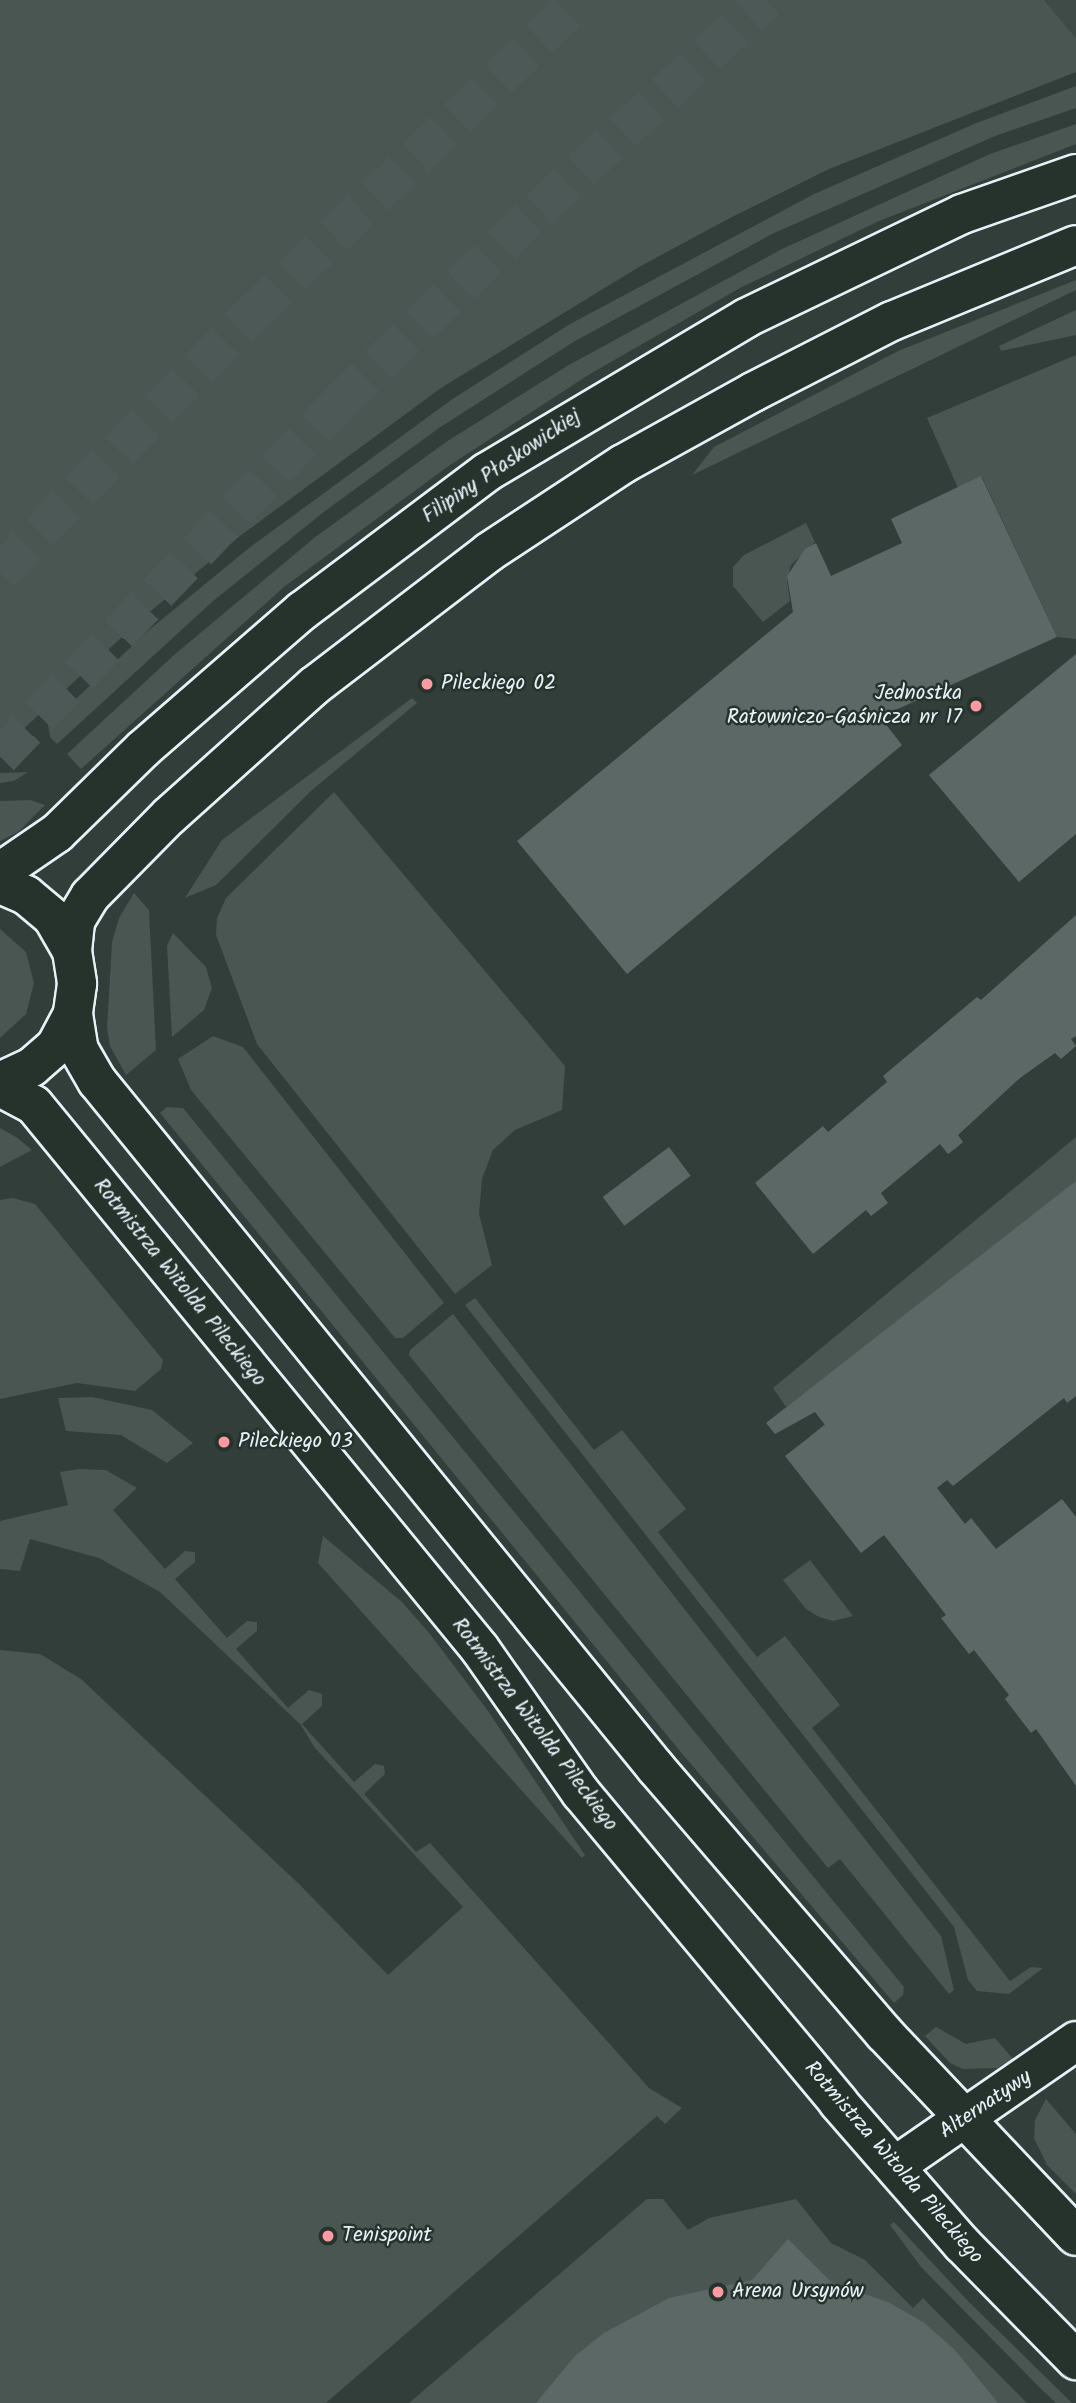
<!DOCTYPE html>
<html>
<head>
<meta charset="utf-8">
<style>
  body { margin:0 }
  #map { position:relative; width:1076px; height:2403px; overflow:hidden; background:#323e39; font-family:Kalam,sans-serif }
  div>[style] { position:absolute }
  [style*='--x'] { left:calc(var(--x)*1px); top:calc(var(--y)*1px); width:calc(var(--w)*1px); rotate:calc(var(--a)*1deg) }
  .built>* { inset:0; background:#3f4b46 }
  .green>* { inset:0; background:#495651 }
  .building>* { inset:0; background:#5c6865; transform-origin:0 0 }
  .highway-tunnel>* { height:38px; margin-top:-19px; transform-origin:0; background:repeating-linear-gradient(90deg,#4d5956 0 38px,transparent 0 57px) }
  .roads { filter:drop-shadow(2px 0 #e8f1f8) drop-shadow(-2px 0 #e8f1f8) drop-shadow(0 2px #e8f1f8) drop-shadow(0 -2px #e8f1f8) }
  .minor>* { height:38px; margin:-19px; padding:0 19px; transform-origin:19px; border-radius:19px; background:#26332d }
  .major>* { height:38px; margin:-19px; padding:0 19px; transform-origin:19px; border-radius:19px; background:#26332d }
  .dots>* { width:19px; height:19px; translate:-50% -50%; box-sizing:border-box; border:4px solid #26332d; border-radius:50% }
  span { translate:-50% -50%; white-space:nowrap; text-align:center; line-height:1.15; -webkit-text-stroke:5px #26332d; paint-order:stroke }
  .street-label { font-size:21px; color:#e8f1f8 }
  .poi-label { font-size:21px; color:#e8f1f8 }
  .left { translate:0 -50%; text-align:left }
  .right { translate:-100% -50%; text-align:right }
</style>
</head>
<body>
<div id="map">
  <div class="built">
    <i style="clip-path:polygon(1044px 0,1076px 0,1076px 38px)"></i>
  </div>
  <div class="green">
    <i style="clip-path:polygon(0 0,1044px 0,1076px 38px,1076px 72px,829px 169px,730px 218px,639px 267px,441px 388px,240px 536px,139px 621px,0 751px)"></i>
    <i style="clip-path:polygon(1076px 86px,1076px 108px,995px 136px,774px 233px,575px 341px,439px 428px,325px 511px,212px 602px,57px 744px,50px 737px,48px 725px,149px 630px,249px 548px,451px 400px,570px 324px,814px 194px,974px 124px)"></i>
    <i style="clip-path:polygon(1076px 124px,1076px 144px,879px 221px,740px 288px,590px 374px,450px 465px,284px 587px,81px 769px,67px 754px,174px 655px,314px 538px,446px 442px,567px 366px,782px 249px,990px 154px)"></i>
    <i style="clip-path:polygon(1076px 280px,1076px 290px,692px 475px,714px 447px,898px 351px)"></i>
    <i style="clip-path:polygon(1076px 310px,1076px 335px,1001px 351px,999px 346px)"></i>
    <i style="clip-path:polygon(1076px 355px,1076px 639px,1057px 637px,982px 477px,958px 488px,927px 418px)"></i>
    <i style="clip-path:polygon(806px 523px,815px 542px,791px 565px,787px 581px,790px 601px,763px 622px,733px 586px,733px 567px,744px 555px)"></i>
    <i style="clip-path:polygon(412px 698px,417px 703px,312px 790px,216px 885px,185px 898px,222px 840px)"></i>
    <i style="clip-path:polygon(28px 772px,14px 781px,0 783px,0 773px)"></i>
    <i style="clip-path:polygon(334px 792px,565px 1066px,562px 1110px,515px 1130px,493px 1150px,482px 1179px,479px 1214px,492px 1265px,455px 1294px,257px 1044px,216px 935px,217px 918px,226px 898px)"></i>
    <i style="clip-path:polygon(30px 800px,45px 805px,18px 832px,0 841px,0 801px)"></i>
    <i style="clip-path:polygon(134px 893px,149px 910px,156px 1050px,126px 1075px,110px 1046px,107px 1028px,112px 942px,119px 918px)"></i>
    <i style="clip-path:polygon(0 929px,26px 952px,34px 983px,26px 1014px,0 1038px)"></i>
    <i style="clip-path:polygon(173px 933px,206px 967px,212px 988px,204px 1010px,172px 1037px,167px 946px)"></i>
    <i style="clip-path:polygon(213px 1036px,243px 1047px,444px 1303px,403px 1338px,395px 1338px,191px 1090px,178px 1059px)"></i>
    <i style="clip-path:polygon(167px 1107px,183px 1108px,904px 1987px,903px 1995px,894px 2003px,679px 1750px,160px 1113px)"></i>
    <i style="clip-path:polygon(0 1128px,16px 1137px,32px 1150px,0 1167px)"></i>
    <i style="clip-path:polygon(1076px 1137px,1076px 1289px,839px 1476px,809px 1437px,825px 1424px,802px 1395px,786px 1407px,773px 1388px)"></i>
    <i style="clip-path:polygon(13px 1198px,35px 1204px,163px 1360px,161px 1369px,135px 1391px,77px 1383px,0 1399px,0 1200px)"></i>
    <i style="clip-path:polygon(475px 1298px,594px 1450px,622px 1430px,686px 1509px,658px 1532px,757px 1657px,785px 1636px,840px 1705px,812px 1728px,1010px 1981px,1031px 1967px,1043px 1968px,1009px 1994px,977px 1991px,968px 1980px,954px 1927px,465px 1305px)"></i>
    <i style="clip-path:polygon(453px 1314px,941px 1936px,954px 1990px,949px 1994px,840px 1859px,828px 1868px,409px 1355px,410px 1350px)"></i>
    <i style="clip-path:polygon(92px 1397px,152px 1410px,193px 1443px,167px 1463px,121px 1435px,66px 1431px,58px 1398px)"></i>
    <i style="clip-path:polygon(79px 1469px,106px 1470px,137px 1488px,113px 1510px,165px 1569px,185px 1551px,195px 1552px,195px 1562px,175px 1579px,227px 1638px,247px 1621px,257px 1622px,257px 1631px,236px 1649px,288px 1708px,309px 1690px,322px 1694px,322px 1706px,302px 1724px,354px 1782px,375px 1764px,384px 1766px,385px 1774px,364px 1794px,416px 1852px,430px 1843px,649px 2088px,682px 2108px,665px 2124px,657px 2116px,326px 2403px,0 2403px,0 1650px,40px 1654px,81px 1679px,299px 1884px,388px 1975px,463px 1907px,314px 1747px,301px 1725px,160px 1592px,99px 1558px,30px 1539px,20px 1571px,0 1569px,0 1521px,68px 1505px,60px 1472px)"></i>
    <i style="clip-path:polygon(323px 1536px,402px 1602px,430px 1634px,488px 1711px,585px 1855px,582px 1858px,318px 1563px)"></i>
    <i style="clip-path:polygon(810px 1560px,853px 1616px,833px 1621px,819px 1617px,806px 1609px,783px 1580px)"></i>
    <i style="clip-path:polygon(936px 2027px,966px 2044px,995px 2038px,1013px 2059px,997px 2068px,963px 2069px,950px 2063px,925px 2036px)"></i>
    <i style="clip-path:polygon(1046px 2099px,1076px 2134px,1076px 2194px,1047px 2165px,1034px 2138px,1035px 2120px)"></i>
    <i style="clip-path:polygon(647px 2199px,663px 2199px,688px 2230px,709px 2218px,796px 2199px,831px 2243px,865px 2260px,913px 2308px,923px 2298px,1027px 2403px,409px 2403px)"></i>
    <i style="clip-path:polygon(894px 2222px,968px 2301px,1072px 2403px,1056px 2403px,1041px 2389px,921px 2267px,890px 2225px)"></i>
  </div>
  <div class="building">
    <i style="clip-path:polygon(981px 476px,1057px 637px,880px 717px,902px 745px,627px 974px,517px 841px,793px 612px,787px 576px,805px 549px,816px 543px,831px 576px,902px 543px,891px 519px)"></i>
    <i style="clip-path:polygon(1076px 654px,1076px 834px,1019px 882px,929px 775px)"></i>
    <i style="clip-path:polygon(1076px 915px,1076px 1036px,1071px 1039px,1076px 1046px,1061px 1059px,1055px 1053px,1020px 1078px,958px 1135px,963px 1142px,956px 1148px,948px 1154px,940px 1144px,881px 1193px,888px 1203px,871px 1216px,866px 1210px,813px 1254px,755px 1183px,823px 1126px,828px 1132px,887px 1082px,883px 1076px,977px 997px,981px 1000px)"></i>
    <i style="left:669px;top:1147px;width:36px;height:83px;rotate:53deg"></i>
    <i style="clip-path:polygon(1076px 1181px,1076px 1396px,1067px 1403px,1064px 1398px,953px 1486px,947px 1480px,937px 1488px,965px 1524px,971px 1518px,996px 1549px,1062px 1499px,1076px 1517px,1076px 1786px,1036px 1729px,1031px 1733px,1005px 1699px,1009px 1695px,974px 1650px,969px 1654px,941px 1618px,946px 1615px,884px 1535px,861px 1553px,785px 1456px,825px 1425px,815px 1412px,775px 1434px,766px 1423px)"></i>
    <i style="clip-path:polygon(788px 2239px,832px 2283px,888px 2302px,923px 2322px,955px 2350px,998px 2403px,536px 2403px,575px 2356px,604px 2333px,669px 2298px,752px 2280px)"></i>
  </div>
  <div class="highway-tunnel">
    <i style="--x:0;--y:573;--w:360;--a:-45.8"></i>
    <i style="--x:251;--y:315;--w:456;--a:-43.7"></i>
    <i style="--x:0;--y:757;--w:489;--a:-46.2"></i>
    <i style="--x:338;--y:404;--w:280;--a:-44.1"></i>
    <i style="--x:539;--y:209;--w:309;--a:-42.6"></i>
  </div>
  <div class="roads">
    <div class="minor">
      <i style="--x:895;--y:2166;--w:220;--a:-34.6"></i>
    </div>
    <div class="major">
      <i style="--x:0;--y:872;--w:69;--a:-34.4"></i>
      <i style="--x:57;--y:833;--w:120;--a:-44.3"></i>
      <i style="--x:143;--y:749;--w:211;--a:-41"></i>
      <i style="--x:302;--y:611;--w:231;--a:-36.9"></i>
      <i style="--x:487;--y:472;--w:301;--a:-30.7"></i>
      <i style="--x:746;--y:318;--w:240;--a:-25.7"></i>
      <i style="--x:962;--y:214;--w:121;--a:-19.3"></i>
      <i style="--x:0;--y:884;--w:28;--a:23"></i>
      <i style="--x:26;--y:895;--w:35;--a:40"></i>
      <i style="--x:53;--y:918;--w:38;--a:60"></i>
      <i style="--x:72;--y:951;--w:33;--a:81"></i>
      <i style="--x:77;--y:984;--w:30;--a:98"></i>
      <i style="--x:73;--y:1014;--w:36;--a:118"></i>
      <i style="--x:56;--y:1046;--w:32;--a:139"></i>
      <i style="--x:32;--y:1067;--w:35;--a:155"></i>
      <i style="--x:72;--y:951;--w:30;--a:-84"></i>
      <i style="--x:75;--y:921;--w:29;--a:-59"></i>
      <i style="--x:90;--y:896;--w:112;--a:-45.4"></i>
      <i style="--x:169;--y:816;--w:195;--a:-41.9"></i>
      <i style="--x:314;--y:686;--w:220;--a:-37.4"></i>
      <i style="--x:489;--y:552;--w:160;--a:-33.3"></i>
      <i style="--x:623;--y:464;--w:149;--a:-29"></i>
      <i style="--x:753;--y:392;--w:156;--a:-27.1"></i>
      <i style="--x:892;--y:321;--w:199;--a:-22.4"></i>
      <i style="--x:73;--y:1014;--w:36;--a:81"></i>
      <i style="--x:79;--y:1050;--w:36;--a:60"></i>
      <i style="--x:97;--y:1081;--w:886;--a:50.87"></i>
      <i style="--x:656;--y:1768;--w:350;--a:49.3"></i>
      <i style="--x:884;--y:2033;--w:279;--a:46.6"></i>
      <i style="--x:0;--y:1087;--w:38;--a:28"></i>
      <i style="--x:34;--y:1105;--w:703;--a:50.65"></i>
      <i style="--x:480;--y:1649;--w:176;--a:55"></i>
      <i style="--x:581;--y:1793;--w:402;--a:50.2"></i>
      <i style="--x:838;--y:2102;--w:189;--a:48.9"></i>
      <i style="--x:962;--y:2244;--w:163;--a:45.5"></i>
    </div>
  </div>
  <div class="dots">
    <i style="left:427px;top:684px;background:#ff9aa2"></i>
    <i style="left:976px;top:706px;background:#ff9aa2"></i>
    <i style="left:224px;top:1442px;background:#ff9aa2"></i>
    <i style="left:328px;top:2236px;background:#ff9aa2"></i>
    <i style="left:718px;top:2292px;background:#ff9aa2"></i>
  </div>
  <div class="street-label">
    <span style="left:502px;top:467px;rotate:-34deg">Filipiny Płaskowickiej</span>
    <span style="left:179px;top:1283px;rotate:51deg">Rotmistrza Witolda Pileckiego</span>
    <span style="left:534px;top:1725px;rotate:53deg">Rotmistrza Witolda Pileckiego</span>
    <span style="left:986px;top:2105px;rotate:-34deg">Alternatywy</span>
    <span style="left:893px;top:2163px;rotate:49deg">Rotmistrza Witolda Pileckiego</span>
  </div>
  <div class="poi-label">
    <span class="left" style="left:441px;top:684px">Pileckiego 02</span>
    <span class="right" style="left:962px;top:706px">Jednostka<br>Ratowniczo-Gaśnicza nr 17</span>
    <span class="left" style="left:238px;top:1442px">Pileckiego 03</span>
    <span class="left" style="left:342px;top:2236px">Tenispoint</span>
    <span class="left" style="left:732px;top:2292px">Arena Ursynów</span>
  </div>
</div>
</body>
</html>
